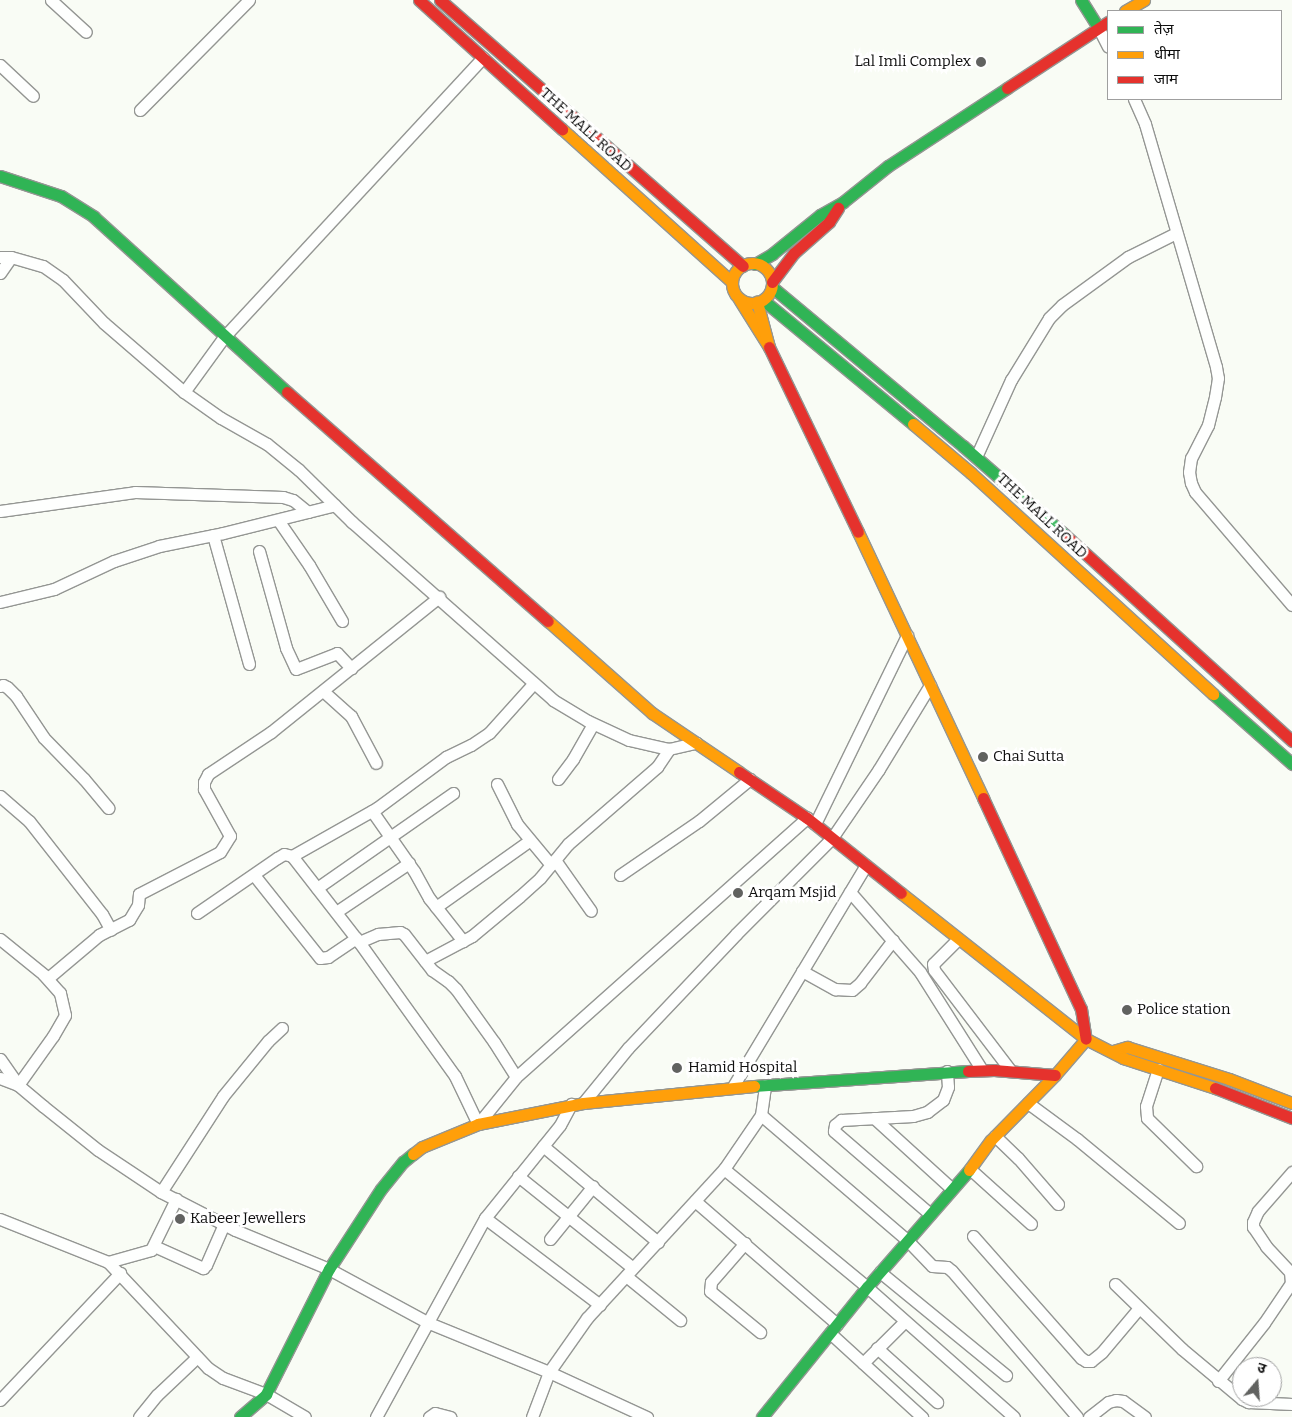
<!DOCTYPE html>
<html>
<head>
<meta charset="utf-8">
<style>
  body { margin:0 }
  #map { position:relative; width:1292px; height:1417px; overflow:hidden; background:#f9fcf5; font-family:Bitter,"Noto Sans Devanagari",serif }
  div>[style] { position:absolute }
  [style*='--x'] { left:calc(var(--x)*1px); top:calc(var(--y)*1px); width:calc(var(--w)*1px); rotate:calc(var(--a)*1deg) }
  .roads { filter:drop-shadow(1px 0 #949693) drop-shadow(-1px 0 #949693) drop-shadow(0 1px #949693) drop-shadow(0 -1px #949693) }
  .street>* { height:11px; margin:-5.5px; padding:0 5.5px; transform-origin:5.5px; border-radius:5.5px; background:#fefffe }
  .fast>* { height:11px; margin:-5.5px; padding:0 5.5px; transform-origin:5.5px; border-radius:5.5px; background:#30b455 }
  .slow>* { height:11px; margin:-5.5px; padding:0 5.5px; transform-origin:5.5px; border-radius:5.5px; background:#ff9f0a }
  .slow>.ring { margin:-5.5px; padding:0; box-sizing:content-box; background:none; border:11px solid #ff9f0a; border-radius:50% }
  .jam>* { height:11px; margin:-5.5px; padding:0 5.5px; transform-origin:5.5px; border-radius:5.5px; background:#e5322d }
  .dots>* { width:14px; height:14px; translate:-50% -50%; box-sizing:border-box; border:2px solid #fff; border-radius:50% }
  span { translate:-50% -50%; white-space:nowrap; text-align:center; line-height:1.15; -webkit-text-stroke:5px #fff; paint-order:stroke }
  .poi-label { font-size:15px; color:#0f0f0f }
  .right { translate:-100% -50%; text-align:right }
  .left { translate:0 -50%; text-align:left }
  .street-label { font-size:15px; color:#0f0f0f }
  .legend { position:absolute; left:1107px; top:10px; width:175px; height:90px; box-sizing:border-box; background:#fff; border:1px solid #9f9f9f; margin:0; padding:6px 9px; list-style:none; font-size:15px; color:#0f0f0f }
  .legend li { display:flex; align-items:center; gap:10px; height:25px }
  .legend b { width:25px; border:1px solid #9f9f9f }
  .north { position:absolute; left:1232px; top:1357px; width:50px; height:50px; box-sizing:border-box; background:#fff; border:1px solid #9f9f9f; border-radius:50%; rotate:18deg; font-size:14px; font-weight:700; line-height:20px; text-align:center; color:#0f0f0f }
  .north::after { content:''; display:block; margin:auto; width:18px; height:22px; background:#616260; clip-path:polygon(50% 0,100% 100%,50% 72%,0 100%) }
</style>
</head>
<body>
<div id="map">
  <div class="roads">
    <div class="street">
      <i style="--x:51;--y:0;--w:47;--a:42.4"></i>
      <i style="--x:1098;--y:27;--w:22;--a:63"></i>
      <i style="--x:0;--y:65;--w:45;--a:43.2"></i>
      <i style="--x:1134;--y:99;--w:27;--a:66"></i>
      <i style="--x:1145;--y:124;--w:253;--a:73.7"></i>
      <i style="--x:1216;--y:367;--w:11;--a:80"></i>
      <i style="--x:1218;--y:378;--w:19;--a:99"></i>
      <i style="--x:1215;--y:397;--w:29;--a:104"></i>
      <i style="--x:1208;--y:425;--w:37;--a:117"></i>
      <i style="--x:1191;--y:458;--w:14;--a:98"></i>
      <i style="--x:1189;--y:472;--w:11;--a:80"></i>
      <i style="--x:1191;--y:483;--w:10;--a:66"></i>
      <i style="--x:1195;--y:492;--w:149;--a:49.4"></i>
      <i style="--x:140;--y:110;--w:155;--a:-45.3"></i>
      <i style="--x:0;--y:257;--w:11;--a:0"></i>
      <i style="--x:11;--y:257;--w:33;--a:16"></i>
      <i style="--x:43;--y:266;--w:24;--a:35"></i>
      <i style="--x:63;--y:280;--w:59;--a:46.4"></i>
      <i style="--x:104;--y:323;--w:106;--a:40.8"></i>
      <i style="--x:184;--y:392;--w:45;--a:35.1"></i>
      <i style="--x:221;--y:418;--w:53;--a:29.5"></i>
      <i style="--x:267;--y:444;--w:41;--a:39.1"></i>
      <i style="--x:299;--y:470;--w:74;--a:44.5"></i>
      <i style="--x:352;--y:522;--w:268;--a:41.5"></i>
      <i style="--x:553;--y:700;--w:41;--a:31"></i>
      <i style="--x:588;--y:721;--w:45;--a:24.9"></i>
      <i style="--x:629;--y:740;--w:41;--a:12.7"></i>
      <i style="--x:669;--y:749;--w:28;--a:-13"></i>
      <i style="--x:0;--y:273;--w:19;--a:-55"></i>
      <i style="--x:184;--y:392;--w:68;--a:-54"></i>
      <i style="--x:224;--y:337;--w:381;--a:-47.2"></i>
      <i style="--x:976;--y:457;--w:85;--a:-65.6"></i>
      <i style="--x:1011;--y:380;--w:73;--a:-58.5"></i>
      <i style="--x:1049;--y:318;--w:18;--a:-45"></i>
      <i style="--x:1062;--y:305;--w:82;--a:-36"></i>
      <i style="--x:1128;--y:257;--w:54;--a:-26.6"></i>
      <i style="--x:0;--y:511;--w:136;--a:-8"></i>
      <i style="--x:135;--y:492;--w:148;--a:1.9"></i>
      <i style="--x:283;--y:497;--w:10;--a:17"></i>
      <i style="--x:293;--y:500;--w:19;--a:39"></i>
      <i style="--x:278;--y:520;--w:55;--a:55.4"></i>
      <i style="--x:309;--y:565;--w:65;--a:59.5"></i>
      <i style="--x:213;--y:535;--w:134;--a:74.4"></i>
      <i style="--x:259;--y:551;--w:101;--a:74.4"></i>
      <i style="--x:286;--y:648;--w:23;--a:65"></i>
      <i style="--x:296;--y:669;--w:44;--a:-21.3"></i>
      <i style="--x:337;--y:653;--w:21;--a:47"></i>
      <i style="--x:0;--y:602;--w:56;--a:-13.5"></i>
      <i style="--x:54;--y:589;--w:66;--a:-25"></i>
      <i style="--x:114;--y:561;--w:47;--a:-18.4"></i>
      <i style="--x:159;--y:546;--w:65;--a:-11.5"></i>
      <i style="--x:223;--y:533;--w:115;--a:-14"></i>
      <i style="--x:0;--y:686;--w:3;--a:-18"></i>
      <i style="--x:3;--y:685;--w:4;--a:27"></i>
      <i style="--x:7;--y:687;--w:13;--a:45"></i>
      <i style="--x:16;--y:696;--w:50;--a:56.3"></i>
      <i style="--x:44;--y:738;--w:57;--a:45.7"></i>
      <i style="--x:84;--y:779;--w:38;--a:50"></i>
      <i style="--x:323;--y:691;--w:38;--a:42"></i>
      <i style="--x:351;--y:716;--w:53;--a:62"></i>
      <i style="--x:558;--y:779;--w:25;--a:-53"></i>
      <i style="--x:573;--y:759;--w:40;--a:-60.3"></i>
      <i style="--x:497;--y:784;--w:45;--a:63.4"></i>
      <i style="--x:517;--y:824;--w:53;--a:50.3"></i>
      <i style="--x:0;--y:796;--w:38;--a:41"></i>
      <i style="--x:29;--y:821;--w:118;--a:51.9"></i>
      <i style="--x:102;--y:914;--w:18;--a:61"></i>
      <i style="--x:372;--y:811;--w:73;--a:55"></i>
      <i style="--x:414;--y:871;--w:31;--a:61"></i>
      <i style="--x:429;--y:898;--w:55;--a:51.7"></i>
      <i style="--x:815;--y:824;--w:210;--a:-64"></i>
      <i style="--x:292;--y:856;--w:98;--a:-29.5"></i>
      <i style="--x:377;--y:808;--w:86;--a:-36.5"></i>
      <i style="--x:446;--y:757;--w:28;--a:-26"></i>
      <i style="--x:471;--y:745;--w:22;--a:-34"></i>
      <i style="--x:489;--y:733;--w:66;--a:-48.1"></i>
      <i style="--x:555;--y:860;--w:62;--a:54.8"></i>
      <i style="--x:254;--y:875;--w:106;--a:51.5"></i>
      <i style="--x:320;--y:958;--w:8;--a:-7"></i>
      <i style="--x:328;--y:957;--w:34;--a:-34"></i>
      <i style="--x:620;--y:875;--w:96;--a:-34.4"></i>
      <i style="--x:699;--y:821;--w:66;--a:-39.5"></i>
      <i style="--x:317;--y:888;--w:166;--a:-34.9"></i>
      <i style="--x:850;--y:892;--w:106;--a:48.8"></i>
      <i style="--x:920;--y:972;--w:116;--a:57.7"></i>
      <i style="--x:436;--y:907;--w:114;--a:-35.4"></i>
      <i style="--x:336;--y:912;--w:88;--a:-33.9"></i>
      <i style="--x:197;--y:913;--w:97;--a:-34.5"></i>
      <i style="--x:277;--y:858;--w:8;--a:-30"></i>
      <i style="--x:284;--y:854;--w:8;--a:14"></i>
      <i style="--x:292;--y:856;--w:109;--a:52.1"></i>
      <i style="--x:359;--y:942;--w:165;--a:54.4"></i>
      <i style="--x:455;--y:1076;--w:53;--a:64.4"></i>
      <i style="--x:478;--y:1124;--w:60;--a:-51"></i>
      <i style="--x:516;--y:1077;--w:390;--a:-41.7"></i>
      <i style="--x:0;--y:939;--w:62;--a:39.1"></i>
      <i style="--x:48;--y:978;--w:67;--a:-40.1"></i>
      <i style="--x:99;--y:935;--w:34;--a:-27"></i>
      <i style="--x:129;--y:920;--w:17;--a:-59"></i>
      <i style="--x:138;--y:905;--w:11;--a:-85"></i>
      <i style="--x:139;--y:894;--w:91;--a:-27.4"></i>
      <i style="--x:220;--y:852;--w:19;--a:-58"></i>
      <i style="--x:230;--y:836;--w:54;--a:-119"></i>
      <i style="--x:204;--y:789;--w:7;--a:-90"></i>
      <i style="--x:204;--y:782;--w:9;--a:-63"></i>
      <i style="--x:208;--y:774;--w:76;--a:-33.7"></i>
      <i style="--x:271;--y:732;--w:216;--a:-38.8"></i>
      <i style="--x:958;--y:939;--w:35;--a:135"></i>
      <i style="--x:933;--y:964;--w:6;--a:81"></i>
      <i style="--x:934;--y:970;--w:127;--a:52.7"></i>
      <i style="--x:359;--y:942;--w:21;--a:-23"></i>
      <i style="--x:378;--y:934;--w:22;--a:-5"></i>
      <i style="--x:400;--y:932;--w:4;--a:27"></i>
      <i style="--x:404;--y:934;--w:46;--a:52.1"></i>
      <i style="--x:432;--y:970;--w:19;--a:35"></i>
      <i style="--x:448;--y:981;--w:11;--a:45"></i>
      <i style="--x:456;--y:989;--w:65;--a:54.4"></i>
      <i style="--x:494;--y:1042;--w:41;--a:57.8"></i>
      <i style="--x:425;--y:961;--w:53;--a:-28"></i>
      <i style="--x:472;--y:936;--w:61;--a:-39.7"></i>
      <i style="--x:519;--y:897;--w:28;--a:-42"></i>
      <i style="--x:540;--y:878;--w:44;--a:-50.5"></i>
      <i style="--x:568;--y:844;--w:118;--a:-40.9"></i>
      <i style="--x:657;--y:767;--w:22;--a:-56"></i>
      <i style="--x:802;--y:971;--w:38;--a:29"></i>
      <i style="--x:835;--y:989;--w:17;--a:3"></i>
      <i style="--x:852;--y:990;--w:11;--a:-41"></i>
      <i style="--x:860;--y:983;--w:54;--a:-52.5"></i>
      <i style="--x:0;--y:1059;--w:32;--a:55"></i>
      <i style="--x:18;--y:1085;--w:33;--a:40"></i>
      <i style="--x:43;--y:1106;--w:70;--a:38.7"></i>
      <i style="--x:98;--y:1150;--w:76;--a:33.7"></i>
      <i style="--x:161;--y:1192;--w:83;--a:27.2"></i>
      <i style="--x:235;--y:1230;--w:102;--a:22.5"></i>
      <i style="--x:329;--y:1269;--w:114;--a:28.4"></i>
      <i style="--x:429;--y:1323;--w:130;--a:22.2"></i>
      <i style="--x:549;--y:1372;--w:108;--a:24.7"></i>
      <i style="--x:1158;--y:1069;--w:39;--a:108"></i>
      <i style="--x:1146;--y:1106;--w:12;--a:85"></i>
      <i style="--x:1147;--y:1118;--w:69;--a:44.4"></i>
      <i style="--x:0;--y:1078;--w:19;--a:21"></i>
      <i style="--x:18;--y:1085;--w:60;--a:-54.5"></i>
      <i style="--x:53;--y:1036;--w:24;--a:-60"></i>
      <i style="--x:65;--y:1015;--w:23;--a:-103"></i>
      <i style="--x:60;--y:993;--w:24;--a:-132"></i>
      <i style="--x:732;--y:1088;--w:260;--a:-59"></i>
      <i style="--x:583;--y:1103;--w:71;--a:-50.7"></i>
      <i style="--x:628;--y:1048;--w:157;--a:-46.5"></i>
      <i style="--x:736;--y:934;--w:136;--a:-45"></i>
      <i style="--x:832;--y:838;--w:83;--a:-55.7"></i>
      <i style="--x:879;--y:769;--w:98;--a:-58.7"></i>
      <i style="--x:1028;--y:1103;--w:61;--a:36.3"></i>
      <i style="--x:1077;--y:1139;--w:132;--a:39.5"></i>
      <i style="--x:761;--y:1115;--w:192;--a:40.6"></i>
      <i style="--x:907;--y:1240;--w:36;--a:46"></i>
      <i style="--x:932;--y:1266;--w:15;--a:4"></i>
      <i style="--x:947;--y:1267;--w:6;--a:39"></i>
      <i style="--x:952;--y:1271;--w:192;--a:49.4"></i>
      <i style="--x:874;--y:1118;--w:105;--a:42.3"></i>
      <i style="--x:995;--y:1136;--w:32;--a:44"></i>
      <i style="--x:1018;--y:1158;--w:61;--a:49"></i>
      <i style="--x:543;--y:1146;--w:150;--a:39.9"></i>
      <i style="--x:724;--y:1169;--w:185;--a:39.5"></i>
      <i style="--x:867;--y:1287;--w:196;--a:41.5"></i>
      <i style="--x:970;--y:1169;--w:82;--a:42"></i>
      <i style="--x:518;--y:1176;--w:147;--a:38.7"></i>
      <i style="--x:161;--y:1192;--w:114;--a:-57.1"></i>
      <i style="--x:223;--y:1096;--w:71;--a:-50.7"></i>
      <i style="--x:268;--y:1041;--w:19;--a:-43"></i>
      <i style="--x:695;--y:1201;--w:188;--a:40.9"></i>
      <i style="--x:930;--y:1214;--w:127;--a:-139.2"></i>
      <i style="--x:834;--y:1131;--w:6;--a:-81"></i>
      <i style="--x:835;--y:1125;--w:8;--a:-40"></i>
      <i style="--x:841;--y:1120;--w:72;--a:-3.2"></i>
      <i style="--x:913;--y:1116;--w:15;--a:-16"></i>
      <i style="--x:927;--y:1112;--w:20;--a:-37"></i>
      <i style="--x:943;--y:1100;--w:14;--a:-69"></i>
      <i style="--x:948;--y:1087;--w:16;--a:-94"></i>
      <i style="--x:485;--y:1218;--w:144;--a:37.1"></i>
      <i style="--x:0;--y:1219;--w:116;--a:21.7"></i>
      <i style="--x:108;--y:1262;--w:146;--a:46.7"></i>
      <i style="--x:208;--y:1368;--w:18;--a:34"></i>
      <i style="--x:223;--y:1378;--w:46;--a:20.4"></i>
      <i style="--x:266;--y:1394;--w:45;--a:30.5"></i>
      <i style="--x:973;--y:1236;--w:163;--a:48.5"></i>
      <i style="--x:1081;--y:1358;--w:6;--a:31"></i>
      <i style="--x:1086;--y:1361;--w:5;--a:0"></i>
      <i style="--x:1091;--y:1361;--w:14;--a:-39"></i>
      <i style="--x:1102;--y:1352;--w:57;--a:-49.9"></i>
      <i style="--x:550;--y:1239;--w:68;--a:-50.9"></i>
      <i style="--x:745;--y:1243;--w:52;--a:131.1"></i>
      <i style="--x:711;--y:1282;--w:9;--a:96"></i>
      <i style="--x:710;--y:1291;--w:65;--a:39.4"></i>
      <i style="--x:154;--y:1246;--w:54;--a:24.2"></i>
      <i style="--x:203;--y:1268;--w:4;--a:-45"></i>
      <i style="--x:206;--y:1265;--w:45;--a:-66.3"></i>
      <i style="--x:108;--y:1262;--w:45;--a:-15.6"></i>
      <i style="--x:151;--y:1250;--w:57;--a:-63.9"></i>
      <i style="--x:880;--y:1272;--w:163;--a:39.3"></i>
      <i style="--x:626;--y:1276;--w:70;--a:39.2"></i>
      <i style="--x:1115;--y:1284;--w:93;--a:44.1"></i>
      <i style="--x:1182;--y:1349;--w:78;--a:39.8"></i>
      <i style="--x:1242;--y:1399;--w:7;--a:27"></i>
      <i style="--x:1248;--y:1402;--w:44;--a:2.6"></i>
      <i style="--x:830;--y:1333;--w:125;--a:42.4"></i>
      <i style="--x:877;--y:1348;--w:81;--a:42"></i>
      <i style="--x:863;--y:1363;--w:59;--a:-45"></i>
      <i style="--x:1218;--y:1381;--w:74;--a:-51.6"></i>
      <i style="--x:1264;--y:1323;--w:48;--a:-56"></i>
      <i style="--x:1291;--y:1283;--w:11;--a:-95"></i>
      <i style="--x:1290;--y:1272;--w:35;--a:-133"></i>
      <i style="--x:1266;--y:1246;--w:23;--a:-124"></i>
      <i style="--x:1253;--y:1227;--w:5;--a:-90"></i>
      <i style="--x:1253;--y:1222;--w:12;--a:-66"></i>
      <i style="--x:1258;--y:1211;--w:52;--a:-48.9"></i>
      <i style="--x:0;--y:1400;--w:175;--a:-46.6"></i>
      <i style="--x:139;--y:1417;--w:28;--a:-51"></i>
      <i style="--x:157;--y:1395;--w:55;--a:-43.5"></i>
      <i style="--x:376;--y:1417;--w:227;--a:-61.3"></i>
      <i style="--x:485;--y:1218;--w:119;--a:-51.1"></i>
      <i style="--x:560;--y:1125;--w:24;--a:-62"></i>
      <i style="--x:429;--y:1417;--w:7;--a:-34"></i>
      <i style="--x:435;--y:1413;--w:16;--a:15"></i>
      <i style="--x:532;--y:1417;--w:48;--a:-69.3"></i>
      <i style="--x:549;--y:1372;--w:66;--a:-54.9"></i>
      <i style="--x:587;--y:1318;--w:202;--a:-47.4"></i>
      <i style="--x:724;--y:1169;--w:65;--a:-55.6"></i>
      <i style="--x:761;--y:1115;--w:30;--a:-82"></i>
      <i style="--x:1089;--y:1417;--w:24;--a:-38"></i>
      <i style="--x:1108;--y:1402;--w:8;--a:-14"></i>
      <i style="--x:1116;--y:1400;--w:7;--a:8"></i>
      <i style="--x:1123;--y:1401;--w:27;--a:36"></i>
    </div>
    <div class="fast">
      <i style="--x:1081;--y:0;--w:32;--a:58"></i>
      <i style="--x:0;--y:176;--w:64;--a:18.2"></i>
      <i style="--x:61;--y:196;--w:39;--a:32"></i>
      <i style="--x:94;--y:217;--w:261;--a:42.2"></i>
      <i style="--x:755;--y:264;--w:20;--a:-30"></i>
      <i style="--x:772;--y:254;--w:62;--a:-39.1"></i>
      <i style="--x:820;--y:215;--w:26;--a:-29"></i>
      <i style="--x:843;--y:202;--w:58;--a:-38.7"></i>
      <i style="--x:888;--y:166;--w:142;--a:-33.2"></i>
      <i style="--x:772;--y:287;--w:249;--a:39.8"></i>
      <i style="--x:963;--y:446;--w:135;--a:41.1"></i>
      <i style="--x:763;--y:300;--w:195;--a:39.6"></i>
      <i style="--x:1213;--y:694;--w:106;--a:41.5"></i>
      <i style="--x:754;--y:1086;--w:215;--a:-4"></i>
      <i style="--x:240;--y:1417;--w:35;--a:-41"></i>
      <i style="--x:266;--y:1394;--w:140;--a:-63.3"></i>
      <i style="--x:329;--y:1269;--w:95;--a:-57"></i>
      <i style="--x:381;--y:1189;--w:35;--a:-51"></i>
      <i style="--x:403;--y:1162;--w:13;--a:-39"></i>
      <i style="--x:762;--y:1417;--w:167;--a:-51.1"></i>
      <i style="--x:867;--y:1287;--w:155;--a:-48.9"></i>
    </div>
    <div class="slow">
      <i style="--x:1125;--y:11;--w:22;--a:-30"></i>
      <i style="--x:562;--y:129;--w:229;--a:42"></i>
      <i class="ring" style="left:732px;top:263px;width:29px;height:29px"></i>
      <i style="--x:739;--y:299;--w:57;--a:58"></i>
      <i style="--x:769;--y:347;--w:47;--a:-104.9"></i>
      <i style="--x:913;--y:424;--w:76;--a:40.2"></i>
      <i style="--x:971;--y:473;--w:328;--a:42.4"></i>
      <i style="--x:858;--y:532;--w:294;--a:64.8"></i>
      <i style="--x:548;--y:621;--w:139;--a:41.5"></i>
      <i style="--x:652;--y:713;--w:105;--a:34.1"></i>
      <i style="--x:901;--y:893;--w:236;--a:38.3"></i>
      <i style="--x:1113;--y:1051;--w:15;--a:-16"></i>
      <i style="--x:1127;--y:1047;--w:107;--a:17.4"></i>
      <i style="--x:1229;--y:1079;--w:67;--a:20.9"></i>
      <i style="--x:413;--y:1154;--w:11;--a:-38"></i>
      <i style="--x:422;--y:1147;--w:61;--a:-22.3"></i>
      <i style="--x:478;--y:1124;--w:107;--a:-11.3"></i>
      <i style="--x:583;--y:1103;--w:172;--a:-5.7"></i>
      <i style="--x:969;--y:1170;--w:37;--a:-54"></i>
      <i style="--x:991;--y:1140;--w:91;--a:-45.4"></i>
      <i style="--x:1055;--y:1075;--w:48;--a:-49.3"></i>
      <i style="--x:1086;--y:1039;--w:42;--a:27.2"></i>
      <i style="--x:1123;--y:1058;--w:97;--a:18.1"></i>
    </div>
    <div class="jam">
      <i style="--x:419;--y:0;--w:193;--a:42.1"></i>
      <i style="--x:440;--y:0;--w:403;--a:41.3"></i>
      <i style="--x:1007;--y:88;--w:121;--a:-33.2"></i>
      <i style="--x:772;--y:282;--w:36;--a:-53"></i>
      <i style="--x:794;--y:253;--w:47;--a:-41.5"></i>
      <i style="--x:829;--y:222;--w:17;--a:-57"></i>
      <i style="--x:769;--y:347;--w:205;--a:64.3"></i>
      <i style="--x:287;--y:392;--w:347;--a:41.3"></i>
      <i style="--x:1065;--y:535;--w:307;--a:42.2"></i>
      <i style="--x:739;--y:772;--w:82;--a:34.1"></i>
      <i style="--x:807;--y:818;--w:120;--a:38.6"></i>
      <i style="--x:983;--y:798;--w:233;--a:65.1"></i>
      <i style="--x:1081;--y:1009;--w:30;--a:81"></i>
      <i style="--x:968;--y:1071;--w:26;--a:-2"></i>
      <i style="--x:994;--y:1070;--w:61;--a:4.7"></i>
      <i style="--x:1215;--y:1088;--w:83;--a:21.3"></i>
    </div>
  </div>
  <div class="dots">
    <i style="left:981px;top:62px;background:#616260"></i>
    <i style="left:983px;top:757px;background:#616260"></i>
    <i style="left:738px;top:893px;background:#616260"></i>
    <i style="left:1127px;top:1010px;background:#616260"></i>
    <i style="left:677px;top:1068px;background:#616260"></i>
    <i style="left:180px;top:1219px;background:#616260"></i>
  </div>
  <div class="poi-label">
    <span class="right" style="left:971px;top:62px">Lal Imli Complex</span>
    <span class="left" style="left:993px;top:757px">Chai Sutta</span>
    <span class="left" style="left:748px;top:893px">Arqam Msjid</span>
    <span class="left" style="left:1137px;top:1010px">Police station</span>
    <span class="left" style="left:688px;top:1068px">Hamid Hospital</span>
    <span class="left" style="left:190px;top:1219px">Kabeer Jewellers</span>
  </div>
  <div class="street-label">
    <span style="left:586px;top:130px;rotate:42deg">THE MALL ROAD</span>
    <span style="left:1042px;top:516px;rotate:43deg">THE MALL ROAD</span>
  </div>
  <ul class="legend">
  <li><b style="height:6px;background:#30b455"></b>तेज़</li>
  <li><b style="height:6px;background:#ff9f0a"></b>धीमा</li>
  <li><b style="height:6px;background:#e5322d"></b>जाम</li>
  </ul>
  <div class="north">उ</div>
</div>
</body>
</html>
